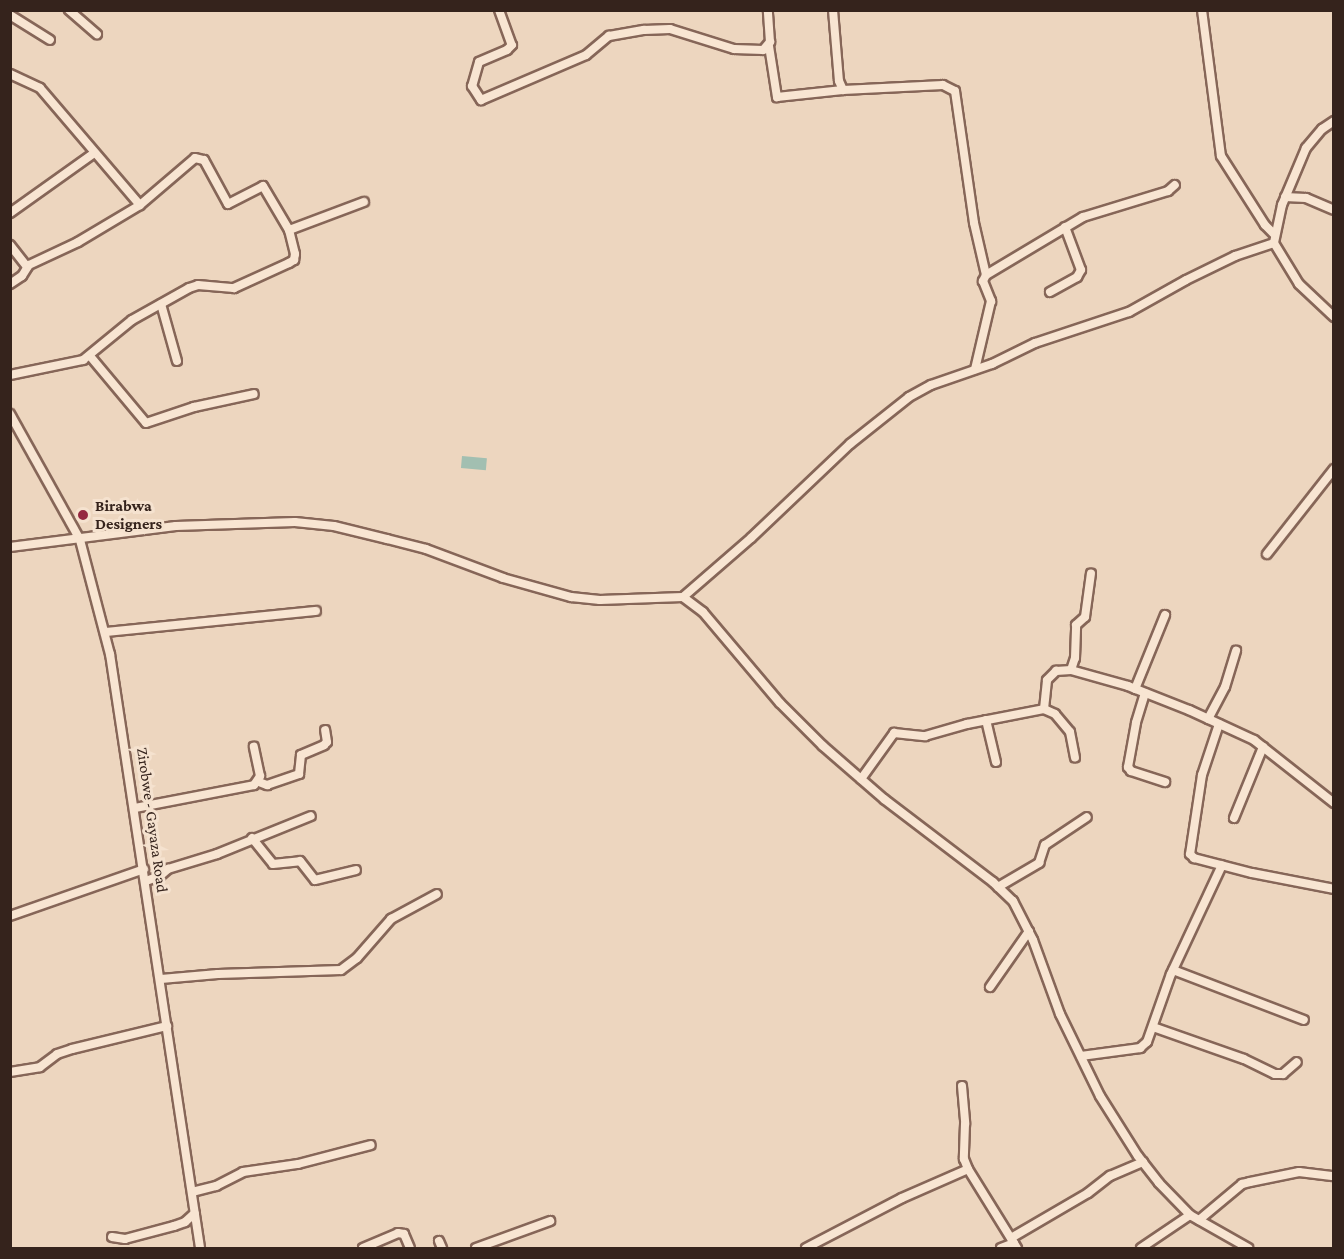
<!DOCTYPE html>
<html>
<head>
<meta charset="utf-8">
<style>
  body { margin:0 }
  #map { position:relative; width:1344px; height:1259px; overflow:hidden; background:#edd6bf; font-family:"Crimson Pro",serif }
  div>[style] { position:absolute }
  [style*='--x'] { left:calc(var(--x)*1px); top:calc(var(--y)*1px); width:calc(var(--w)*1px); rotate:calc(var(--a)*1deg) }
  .water>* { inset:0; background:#a2bfb1; transform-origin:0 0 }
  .roads { filter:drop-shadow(2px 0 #866658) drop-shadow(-2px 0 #866658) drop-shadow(0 2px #866658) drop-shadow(0 -2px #866658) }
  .minor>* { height:8px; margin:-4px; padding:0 4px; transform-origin:4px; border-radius:4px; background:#f8e5d2 }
  .dots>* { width:16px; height:16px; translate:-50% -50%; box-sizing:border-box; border:3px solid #f5e2cf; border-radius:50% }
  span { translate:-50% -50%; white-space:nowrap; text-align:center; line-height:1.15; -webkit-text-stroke:6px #f5e2cf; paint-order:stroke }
  .poi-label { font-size:16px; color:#35231c; font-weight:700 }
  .left { translate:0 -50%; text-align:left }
  .street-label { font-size:16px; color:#35231c }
  .frame { position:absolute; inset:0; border:12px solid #35231c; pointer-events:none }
</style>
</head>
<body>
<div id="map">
  <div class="water">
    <i style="left:462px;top:456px;width:25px;height:12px;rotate:5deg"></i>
  </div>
  <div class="roads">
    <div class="minor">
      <i style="--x:69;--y:10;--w:37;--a:41"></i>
      <i style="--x:499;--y:10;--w:37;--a:70"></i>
      <i style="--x:512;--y:45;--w:7;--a:135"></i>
      <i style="--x:507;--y:50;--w:30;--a:157"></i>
      <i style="--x:479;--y:62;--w:25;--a:106"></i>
      <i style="--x:472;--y:86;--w:17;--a:57"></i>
      <i style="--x:481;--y:100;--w:114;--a:-23.2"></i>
      <i style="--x:586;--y:55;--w:30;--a:-40"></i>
      <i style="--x:609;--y:36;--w:36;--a:-10"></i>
      <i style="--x:644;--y:30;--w:26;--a:-2"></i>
      <i style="--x:670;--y:29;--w:67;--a:17.4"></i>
      <i style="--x:734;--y:49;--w:29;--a:2"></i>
      <i style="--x:763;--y:50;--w:11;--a:-49"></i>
      <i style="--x:770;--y:42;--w:32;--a:-94"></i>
      <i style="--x:833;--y:10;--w:71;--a:85.2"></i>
      <i style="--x:839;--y:81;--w:10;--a:66"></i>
      <i style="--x:843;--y:90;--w:100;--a:-2.9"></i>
      <i style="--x:943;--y:85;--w:13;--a:27"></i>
      <i style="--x:955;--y:91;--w:133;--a:81.8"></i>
      <i style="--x:974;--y:223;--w:53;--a:77"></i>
      <i style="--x:986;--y:275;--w:7;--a:117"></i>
      <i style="--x:983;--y:281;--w:22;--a:68"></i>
      <i style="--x:991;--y:301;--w:70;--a:103.2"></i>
      <i style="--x:1202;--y:10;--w:147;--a:82.6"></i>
      <i style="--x:1221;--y:156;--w:82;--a:57.5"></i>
      <i style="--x:1265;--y:225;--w:14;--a:45"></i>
      <i style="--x:10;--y:15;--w:47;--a:32"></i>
      <i style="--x:769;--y:46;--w:52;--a:81.1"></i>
      <i style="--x:777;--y:97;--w:66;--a:-6.1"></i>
      <i style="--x:10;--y:74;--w:33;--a:25"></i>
      <i style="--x:40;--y:88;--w:154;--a:49.5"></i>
      <i style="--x:1334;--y:121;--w:14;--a:146"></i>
      <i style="--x:1322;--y:129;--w:25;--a:130"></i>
      <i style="--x:1306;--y:148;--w:62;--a:112.8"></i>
      <i style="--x:1282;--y:205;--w:39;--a:102"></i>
      <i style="--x:1274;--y:243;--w:48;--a:58.6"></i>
      <i style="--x:1299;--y:284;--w:48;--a:43.3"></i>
      <i style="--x:1285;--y:197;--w:21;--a:3"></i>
      <i style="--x:1306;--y:198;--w:30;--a:23"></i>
      <i style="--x:10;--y:213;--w:103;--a:-35.5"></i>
      <i style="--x:10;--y:245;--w:28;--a:52"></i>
      <i style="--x:986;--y:275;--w:113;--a:-30.9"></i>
      <i style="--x:1083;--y:217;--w:89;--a:-17"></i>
      <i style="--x:1168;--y:191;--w:9;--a:-41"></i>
      <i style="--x:10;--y:284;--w:14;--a:-34"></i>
      <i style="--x:22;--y:276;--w:13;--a:-58"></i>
      <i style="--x:29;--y:265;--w:54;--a:-25.1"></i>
      <i style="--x:78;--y:242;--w:72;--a:-30.8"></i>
      <i style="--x:140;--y:205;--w:72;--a:-40.5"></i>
      <i style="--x:195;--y:158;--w:9;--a:13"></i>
      <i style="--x:204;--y:160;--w:50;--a:61.4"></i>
      <i style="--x:228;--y:204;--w:39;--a:-27"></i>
      <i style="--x:263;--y:186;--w:51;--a:59.4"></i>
      <i style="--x:1050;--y:292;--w:31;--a:-29"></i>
      <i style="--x:1077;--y:277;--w:8;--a:-60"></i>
      <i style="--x:1081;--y:270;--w:46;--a:-110.4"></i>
      <i style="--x:161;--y:304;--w:59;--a:74.3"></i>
      <i style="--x:90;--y:356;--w:87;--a:50.1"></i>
      <i style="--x:146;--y:423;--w:51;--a:-18.4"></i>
      <i style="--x:194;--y:407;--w:61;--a:-12.2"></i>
      <i style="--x:10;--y:375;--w:75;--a:-11.6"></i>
      <i style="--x:83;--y:360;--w:63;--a:-39.2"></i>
      <i style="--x:132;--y:320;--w:65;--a:-29.3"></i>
      <i style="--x:189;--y:288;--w:9;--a:-18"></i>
      <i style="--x:198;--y:285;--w:36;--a:5"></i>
      <i style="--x:234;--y:288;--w:60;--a:-24.4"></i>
      <i style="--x:289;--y:263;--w:6;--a:-31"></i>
      <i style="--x:294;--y:260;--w:6;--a:-81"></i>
      <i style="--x:295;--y:254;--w:25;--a:-104"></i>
      <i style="--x:289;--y:230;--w:80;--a:-20.5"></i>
      <i style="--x:10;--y:414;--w:144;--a:60.9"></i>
      <i style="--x:80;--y:540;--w:118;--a:75.3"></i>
      <i style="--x:110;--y:654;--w:601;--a:81.38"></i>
      <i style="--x:10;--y:547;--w:167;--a:-7.2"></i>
      <i style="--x:176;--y:526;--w:119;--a:-1.9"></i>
      <i style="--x:295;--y:522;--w:39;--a:6"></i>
      <i style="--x:334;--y:526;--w:55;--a:13.8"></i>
      <i style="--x:387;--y:539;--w:40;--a:14.4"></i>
      <i style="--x:426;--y:549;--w:82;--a:20.6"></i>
      <i style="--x:503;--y:578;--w:71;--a:15.6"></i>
      <i style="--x:571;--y:597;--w:29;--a:6"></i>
      <i style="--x:600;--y:600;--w:83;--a:-2.1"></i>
      <i style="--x:683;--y:597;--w:25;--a:37"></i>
      <i style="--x:703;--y:612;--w:119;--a:49.8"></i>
      <i style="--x:780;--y:703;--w:61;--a:45"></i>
      <i style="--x:823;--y:746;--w:81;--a:41"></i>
      <i style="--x:884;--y:799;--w:137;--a:37.3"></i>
      <i style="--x:993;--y:882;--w:28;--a:44"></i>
      <i style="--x:1013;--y:901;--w:44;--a:62.9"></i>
      <i style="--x:1033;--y:940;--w:79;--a:70"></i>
      <i style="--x:1060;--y:1014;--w:91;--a:64"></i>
      <i style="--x:1100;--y:1096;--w:71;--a:57.7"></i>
      <i style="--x:1138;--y:1156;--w:34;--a:52"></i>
      <i style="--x:1159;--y:1183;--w:45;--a:45.9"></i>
      <i style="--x:1190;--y:1215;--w:67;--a:29.6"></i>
      <i style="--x:1267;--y:554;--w:108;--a:-51.8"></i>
      <i style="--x:683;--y:597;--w:90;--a:-40.9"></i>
      <i style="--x:751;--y:538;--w:137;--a:-43.5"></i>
      <i style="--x:850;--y:444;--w:75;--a:-38.5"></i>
      <i style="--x:909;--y:397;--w:25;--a:-29"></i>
      <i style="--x:931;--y:385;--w:65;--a:-19"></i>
      <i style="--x:992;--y:364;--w:48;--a:-26"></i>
      <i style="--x:1035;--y:343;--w:99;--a:-18.3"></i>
      <i style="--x:1129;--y:312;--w:65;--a:-29.3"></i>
      <i style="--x:1186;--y:280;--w:55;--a:-26.1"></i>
      <i style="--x:1235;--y:256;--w:41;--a:-18.4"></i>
      <i style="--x:105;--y:632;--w:212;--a:-5.7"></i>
      <i style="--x:1071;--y:670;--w:13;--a:-72"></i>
      <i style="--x:1075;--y:658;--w:33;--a:-88"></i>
      <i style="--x:1076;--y:625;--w:12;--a:-42"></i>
      <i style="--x:1085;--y:617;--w:44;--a:-82.2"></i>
      <i style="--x:1135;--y:689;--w:80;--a:-67.9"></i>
      <i style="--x:1145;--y:693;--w:31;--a:107"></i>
      <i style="--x:1136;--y:723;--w:45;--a:100.3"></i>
      <i style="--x:1128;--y:767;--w:5;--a:53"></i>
      <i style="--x:1131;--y:771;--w:36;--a:18"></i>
      <i style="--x:1044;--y:709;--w:29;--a:-84"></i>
      <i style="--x:1047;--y:680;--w:13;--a:-45"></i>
      <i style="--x:1056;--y:671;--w:15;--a:-4"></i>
      <i style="--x:1071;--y:670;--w:59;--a:15.7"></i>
      <i style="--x:1128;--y:686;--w:66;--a:21.5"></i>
      <i style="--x:1189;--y:710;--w:72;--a:24.8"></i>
      <i style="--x:1254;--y:740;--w:102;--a:38.2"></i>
      <i style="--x:1208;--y:719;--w:36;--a:-62"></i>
      <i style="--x:1225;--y:687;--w:38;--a:-73"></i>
      <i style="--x:986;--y:720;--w:43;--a:76.6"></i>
      <i style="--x:1219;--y:724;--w:54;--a:108.4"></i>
      <i style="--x:1202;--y:775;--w:80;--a:98.6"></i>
      <i style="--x:1190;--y:854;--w:6;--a:45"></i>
      <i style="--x:1194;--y:858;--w:60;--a:14.5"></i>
      <i style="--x:1252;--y:873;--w:84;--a:11"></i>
      <i style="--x:861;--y:779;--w:57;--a:-54.3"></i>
      <i style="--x:894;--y:733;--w:31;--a:6"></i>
      <i style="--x:925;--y:736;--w:44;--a:-15.9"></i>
      <i style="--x:967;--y:724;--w:78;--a:-11"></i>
      <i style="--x:1044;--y:709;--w:12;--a:24"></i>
      <i style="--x:1055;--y:714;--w:23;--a:50"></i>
      <i style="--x:1070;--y:732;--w:26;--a:79"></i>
      <i style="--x:259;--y:782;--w:9;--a:21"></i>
      <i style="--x:267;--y:785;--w:34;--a:-19"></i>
      <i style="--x:299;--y:774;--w:19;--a:-84"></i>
      <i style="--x:301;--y:755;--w:25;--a:-23"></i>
      <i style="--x:324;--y:745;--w:4;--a:-45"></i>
      <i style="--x:327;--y:742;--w:12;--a:-99"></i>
      <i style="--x:135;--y:808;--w:121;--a:-10.9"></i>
      <i style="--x:254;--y:785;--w:11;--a:-56"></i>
      <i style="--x:260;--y:776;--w:30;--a:-102"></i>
      <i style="--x:1234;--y:818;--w:77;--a:-67.8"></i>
      <i style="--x:252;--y:838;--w:33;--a:51"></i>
      <i style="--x:273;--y:864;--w:27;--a:-6"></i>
      <i style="--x:300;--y:861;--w:24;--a:52"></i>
      <i style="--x:315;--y:880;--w:42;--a:-13.7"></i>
      <i style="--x:146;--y:881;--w:15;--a:-20"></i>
      <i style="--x:160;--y:876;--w:11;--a:-41"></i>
      <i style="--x:168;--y:869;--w:51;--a:-17"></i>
      <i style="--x:217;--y:854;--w:101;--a:-22"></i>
      <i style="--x:998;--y:887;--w:48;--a:-30.3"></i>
      <i style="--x:1039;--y:863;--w:19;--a:-72"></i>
      <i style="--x:1045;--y:845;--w:50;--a:-33.7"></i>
      <i style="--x:10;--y:916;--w:142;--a:-19.3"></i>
      <i style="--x:1173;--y:970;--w:140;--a:20.9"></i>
      <i style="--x:161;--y:979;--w:57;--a:-5"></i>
      <i style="--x:218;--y:974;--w:123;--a:-1.9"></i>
      <i style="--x:341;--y:970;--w:20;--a:-37"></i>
      <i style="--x:357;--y:958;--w:52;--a:-48.9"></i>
      <i style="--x:391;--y:919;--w:52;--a:-28.5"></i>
      <i style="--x:990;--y:987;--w:68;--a:-55.1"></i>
      <i style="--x:1153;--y:1027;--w:96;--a:19.4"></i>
      <i style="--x:1244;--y:1059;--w:34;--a:26"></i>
      <i style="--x:1275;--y:1074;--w:8;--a:0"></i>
      <i style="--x:1283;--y:1074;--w:18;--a:-41"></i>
      <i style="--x:1081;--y:1056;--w:60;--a:-7.7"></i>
      <i style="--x:1140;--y:1048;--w:9;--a:-41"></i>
      <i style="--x:1147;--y:1042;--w:72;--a:-70.6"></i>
      <i style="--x:1171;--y:974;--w:120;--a:-64.9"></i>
      <i style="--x:10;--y:1072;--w:30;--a:-9"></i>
      <i style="--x:40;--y:1067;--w:21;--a:-37"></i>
      <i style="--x:57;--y:1054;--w:16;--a:-18"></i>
      <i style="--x:72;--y:1049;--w:98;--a:-13.6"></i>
      <i style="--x:962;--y:1086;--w:38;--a:85"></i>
      <i style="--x:965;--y:1124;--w:35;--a:92"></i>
      <i style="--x:964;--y:1159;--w:11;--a:68"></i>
      <i style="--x:968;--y:1169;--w:93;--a:58.2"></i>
      <i style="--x:192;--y:1192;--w:25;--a:-14"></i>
      <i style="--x:216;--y:1186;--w:30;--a:-27"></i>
      <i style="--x:243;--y:1172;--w:56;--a:-8.3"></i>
      <i style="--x:298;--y:1164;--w:75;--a:-14.6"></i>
      <i style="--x:1199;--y:1220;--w:56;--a:-39.9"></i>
      <i style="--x:1242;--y:1184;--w:8;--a:-14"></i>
      <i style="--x:1250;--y:1182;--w:50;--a:-11.5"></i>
      <i style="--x:1299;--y:1172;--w:35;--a:7"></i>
      <i style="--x:112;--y:1237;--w:13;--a:9"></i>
      <i style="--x:125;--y:1239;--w:51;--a:-14.9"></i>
      <i style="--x:174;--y:1226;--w:12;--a:-20"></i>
      <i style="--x:185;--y:1222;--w:13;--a:-42"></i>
      <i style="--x:1011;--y:1238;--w:89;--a:-30.3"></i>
      <i style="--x:1088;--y:1193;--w:28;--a:-38"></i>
      <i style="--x:1110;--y:1176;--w:36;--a:-23"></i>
      <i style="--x:439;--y:1241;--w:8;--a:67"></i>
      <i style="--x:363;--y:1248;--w:38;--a:-23"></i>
      <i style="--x:398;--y:1233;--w:6;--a:9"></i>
      <i style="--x:404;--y:1234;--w:15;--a:67"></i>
      <i style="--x:476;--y:1248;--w:79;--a:-20"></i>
      <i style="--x:806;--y:1248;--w:108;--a:-27.5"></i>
      <i style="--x:902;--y:1198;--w:72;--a:-23.7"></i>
      <i style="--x:1001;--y:1248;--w:14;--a:-21"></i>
      <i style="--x:1141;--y:1248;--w:59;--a:-34"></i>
    </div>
  </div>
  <div class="dots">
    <i style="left:83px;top:515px;background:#952840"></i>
  </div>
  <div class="poi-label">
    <span class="left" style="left:95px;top:515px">Birabwa<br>Designers</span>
  </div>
  <div class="street-label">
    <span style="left:152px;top:820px;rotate:82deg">Zirobwe - Gayaza Road</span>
  </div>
  <div class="frame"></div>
</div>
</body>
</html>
